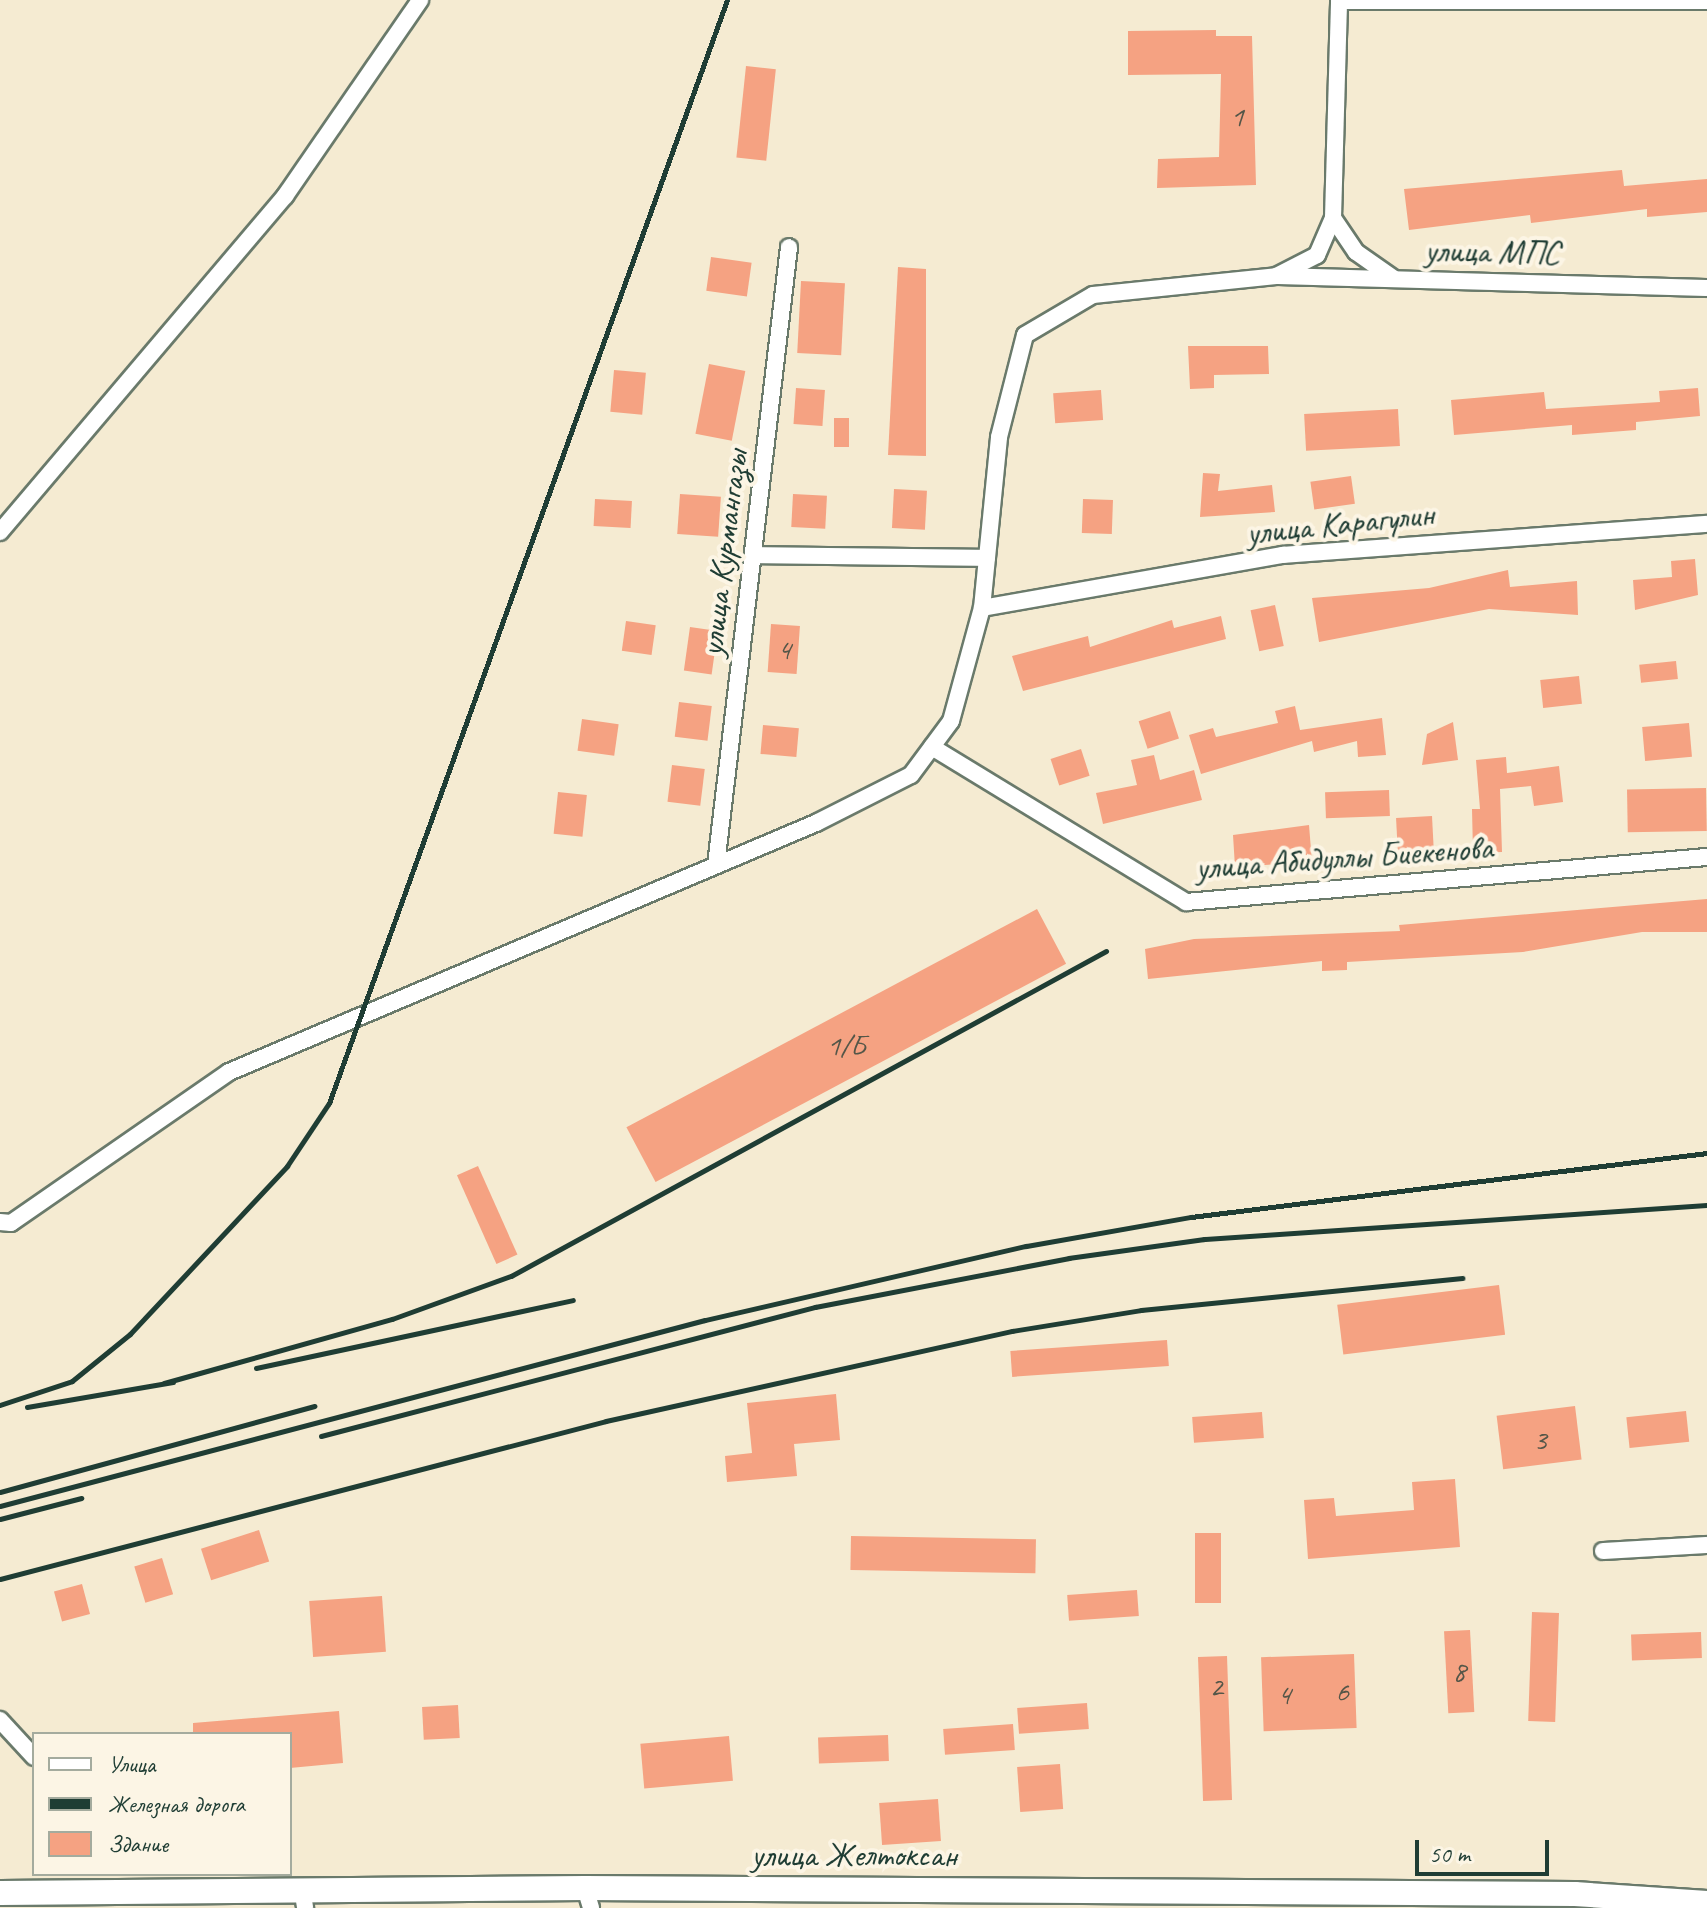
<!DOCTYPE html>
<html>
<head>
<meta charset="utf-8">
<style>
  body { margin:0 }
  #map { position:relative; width:1707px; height:1908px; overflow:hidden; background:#f5ebd2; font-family:Caveat,sans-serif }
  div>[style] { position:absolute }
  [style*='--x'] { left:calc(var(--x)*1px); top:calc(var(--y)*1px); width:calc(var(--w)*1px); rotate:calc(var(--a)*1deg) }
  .building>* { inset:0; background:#f5a282; transform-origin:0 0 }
  .roads { filter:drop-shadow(2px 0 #6a7a6b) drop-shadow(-2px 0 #6a7a6b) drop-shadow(0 2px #6a7a6b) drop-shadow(0 -2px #6a7a6b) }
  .minor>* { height:16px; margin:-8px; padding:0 8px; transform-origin:8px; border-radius:8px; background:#fff }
  .secondary>* { height:24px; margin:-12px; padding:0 12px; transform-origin:12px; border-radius:12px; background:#fff }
  .rail>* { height:5px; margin:-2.5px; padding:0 2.5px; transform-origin:2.5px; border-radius:2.5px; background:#1f3d34 }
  span { translate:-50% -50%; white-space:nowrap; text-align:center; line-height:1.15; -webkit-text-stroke:8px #fcf5e5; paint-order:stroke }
  .number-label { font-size:30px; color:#545648 }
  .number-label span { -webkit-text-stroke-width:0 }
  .street-label { font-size:34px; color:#1f3d34 }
  .legend { position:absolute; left:32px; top:1732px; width:260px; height:144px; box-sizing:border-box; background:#fcf5e5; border:2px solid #a4ab9e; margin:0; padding:10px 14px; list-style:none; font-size:24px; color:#1f3d34 }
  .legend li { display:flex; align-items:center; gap:16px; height:40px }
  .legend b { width:40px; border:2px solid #a4ab9e }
  .scale { position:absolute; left:1415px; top:1840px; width:134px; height:36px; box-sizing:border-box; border:4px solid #1f3d34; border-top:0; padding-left:10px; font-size:24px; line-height:28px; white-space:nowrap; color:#1f3d34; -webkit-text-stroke:6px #fcf5e5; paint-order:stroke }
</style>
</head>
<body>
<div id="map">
  <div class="building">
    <i style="clip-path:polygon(1216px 30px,1216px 36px,1252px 36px,1256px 185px,1157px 188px,1158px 159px,1219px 157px,1221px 74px,1128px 75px,1128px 31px)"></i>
    <i style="left:746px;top:66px;width:30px;height:92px;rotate:6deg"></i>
    <i style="clip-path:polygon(1622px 170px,1624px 186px,1707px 179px,1707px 212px,1647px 217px,1647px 209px,1531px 223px,1530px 215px,1409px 230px,1404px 189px)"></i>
    <i style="left:711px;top:257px;width:41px;height:34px;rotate:8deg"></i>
    <i style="clip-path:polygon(898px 267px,926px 269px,926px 456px,888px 455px)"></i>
    <i style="left:801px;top:281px;width:44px;height:72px;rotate:3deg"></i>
    <i style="clip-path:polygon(1188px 346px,1268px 346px,1269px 374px,1214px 375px,1214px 388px,1190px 389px)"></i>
    <i style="left:709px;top:364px;width:37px;height:71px;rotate:11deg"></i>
    <i style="left:614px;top:370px;width:32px;height:42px;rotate:5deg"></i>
    <i style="left:796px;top:388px;width:29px;height:36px;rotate:4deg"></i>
    <i style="clip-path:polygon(1698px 388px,1700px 416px,1636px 422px,1636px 430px,1572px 435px,1572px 425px,1454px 435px,1451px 400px,1544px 392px,1546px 409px,1660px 402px,1659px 391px)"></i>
    <i style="left:1101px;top:390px;width:30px;height:48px;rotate:86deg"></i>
    <i style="left:1398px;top:409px;width:37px;height:94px;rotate:87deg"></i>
    <i style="left:849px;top:418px;width:29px;height:15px;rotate:90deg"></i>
    <i style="clip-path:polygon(1203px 473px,1220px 474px,1218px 491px,1272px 485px,1275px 512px,1200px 517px)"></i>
    <i style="left:1351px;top:476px;width:28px;height:41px;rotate:82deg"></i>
    <i style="left:894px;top:489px;width:33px;height:39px;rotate:3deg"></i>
    <i style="left:680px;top:494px;width:41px;height:40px;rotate:4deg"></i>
    <i style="left:793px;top:494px;width:34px;height:33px;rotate:3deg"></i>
    <i style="left:595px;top:499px;width:37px;height:27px;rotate:3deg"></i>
    <i style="left:1083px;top:499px;width:30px;height:34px;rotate:2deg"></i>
    <i style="clip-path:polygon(1695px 559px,1698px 595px,1635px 610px,1633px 580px,1672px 577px,1671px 561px)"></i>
    <i style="clip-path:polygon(1508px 570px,1510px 587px,1577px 581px,1578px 615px,1489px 609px,1319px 642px,1312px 598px,1429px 588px)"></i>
    <i style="left:1275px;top:605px;width:42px;height:25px;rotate:78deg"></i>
    <i style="clip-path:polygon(1221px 616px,1226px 639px,1023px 691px,1012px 656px,1088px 636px,1090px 647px,1172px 620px,1174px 628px)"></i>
    <i style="left:626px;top:621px;width:30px;height:30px;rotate:8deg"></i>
    <i style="left:771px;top:624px;width:29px;height:48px;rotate:4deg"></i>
    <i style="left:690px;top:627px;width:28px;height:44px;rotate:8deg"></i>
    <i style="left:1676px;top:661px;width:18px;height:37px;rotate:84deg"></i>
    <i style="left:1579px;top:676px;width:28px;height:39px;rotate:84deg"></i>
    <i style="left:679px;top:702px;width:33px;height:35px;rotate:7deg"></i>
    <i style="clip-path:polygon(1295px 706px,1300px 730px,1382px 718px,1386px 755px,1358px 757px,1357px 741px,1314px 752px,1312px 741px,1201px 774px,1189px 735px,1213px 728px,1216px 737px,1278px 723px,1275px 711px)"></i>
    <i style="left:1170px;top:711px;width:29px;height:33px;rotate:72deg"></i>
    <i style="left:582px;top:719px;width:37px;height:32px;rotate:8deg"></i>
    <i style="clip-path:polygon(1453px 722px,1458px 760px,1422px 765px,1427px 734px)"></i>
    <i style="left:1689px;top:723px;width:34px;height:47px;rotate:85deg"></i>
    <i style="left:763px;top:725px;width:36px;height:29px;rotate:5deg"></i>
    <i style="left:1081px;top:749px;width:28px;height:32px;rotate:72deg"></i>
    <i style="clip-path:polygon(1154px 755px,1160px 780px,1194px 770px,1202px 800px,1103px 824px,1096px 793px,1137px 785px,1131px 760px)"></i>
    <i style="clip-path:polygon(1506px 757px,1507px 773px,1559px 766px,1563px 802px,1534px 806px,1531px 786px,1500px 789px,1502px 852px,1473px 853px,1472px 809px,1480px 809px,1476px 760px)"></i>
    <i style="left:672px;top:765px;width:33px;height:37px;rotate:7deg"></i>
    <i style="left:1706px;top:788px;width:43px;height:79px;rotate:89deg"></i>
    <i style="left:1389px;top:790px;width:26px;height:64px;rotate:88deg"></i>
    <i style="left:558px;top:792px;width:29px;height:42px;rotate:6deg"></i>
    <i style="left:1432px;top:816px;width:40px;height:36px;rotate:87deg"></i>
    <i style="clip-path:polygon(1309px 825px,1312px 862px,1235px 867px,1233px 835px)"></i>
    <i style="clip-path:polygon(1707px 899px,1707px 932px,1642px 932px,1523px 952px,1347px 962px,1347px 970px,1322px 971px,1322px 961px,1148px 979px,1145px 949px,1194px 939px,1400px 931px,1399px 925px)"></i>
    <i style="left:1037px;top:909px;width:62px;height:465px;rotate:62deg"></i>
    <i style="left:478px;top:1166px;width:97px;height:23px;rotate:66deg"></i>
    <i style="left:1499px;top:1285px;width:50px;height:163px;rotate:83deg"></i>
    <i style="left:1167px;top:1340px;width:26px;height:157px;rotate:86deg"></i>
    <i style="clip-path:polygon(836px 1394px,840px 1440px,794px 1444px,797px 1476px,727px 1482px,725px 1456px,752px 1453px,747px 1403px)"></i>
    <i style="left:1575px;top:1406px;width:54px;height:79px;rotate:83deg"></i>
    <i style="left:1686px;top:1411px;width:31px;height:60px;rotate:84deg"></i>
    <i style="left:1262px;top:1412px;width:26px;height:70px;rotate:86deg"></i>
    <i style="clip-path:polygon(1455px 1479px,1460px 1547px,1308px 1559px,1304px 1500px,1334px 1498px,1336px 1516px,1414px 1510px,1412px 1482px)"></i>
    <i style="left:259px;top:1530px;width:33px;height:61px;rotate:72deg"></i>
    <i style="left:1195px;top:1533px;width:26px;height:70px"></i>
    <i style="left:851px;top:1536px;width:185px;height:34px;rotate:1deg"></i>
    <i style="left:162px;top:1558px;width:38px;height:29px;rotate:73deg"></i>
    <i style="left:82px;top:1584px;width:31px;height:29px;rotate:75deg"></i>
    <i style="left:1137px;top:1590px;width:26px;height:70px;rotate:86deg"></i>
    <i style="left:382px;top:1596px;width:56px;height:73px;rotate:86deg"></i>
    <i style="left:1532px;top:1612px;width:27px;height:109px;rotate:2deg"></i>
    <i style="left:1470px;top:1630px;width:82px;height:26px;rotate:87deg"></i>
    <i style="left:1701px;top:1632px;width:26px;height:70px;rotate:88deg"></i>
    <i style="left:1354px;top:1654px;width:74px;height:93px;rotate:88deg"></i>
    <i style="left:1227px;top:1656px;width:144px;height:29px;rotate:88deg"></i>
    <i style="left:1087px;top:1703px;width:26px;height:70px;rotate:86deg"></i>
    <i style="left:458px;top:1705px;width:33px;height:36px;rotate:87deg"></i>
    <i style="clip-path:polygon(339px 1711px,343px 1763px,290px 1768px,290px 1734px,193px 1734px,193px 1723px)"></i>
    <i style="left:1013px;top:1724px;width:26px;height:70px;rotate:86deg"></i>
    <i style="left:888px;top:1735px;width:26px;height:70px;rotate:88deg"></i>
    <i style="left:729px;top:1736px;width:45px;height:89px;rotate:85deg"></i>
    <i style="left:1060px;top:1764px;width:45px;height:43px;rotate:86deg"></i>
    <i style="left:938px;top:1799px;width:42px;height:59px;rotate:86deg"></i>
  </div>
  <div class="roads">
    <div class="minor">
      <i style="--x:1339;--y:1;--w:368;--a:0"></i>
      <i style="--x:1333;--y:218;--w:41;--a:55.9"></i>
      <i style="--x:1356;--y:252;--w:45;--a:35.1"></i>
      <i style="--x:1277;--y:276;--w:430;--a:1.6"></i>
      <i style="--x:0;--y:532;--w:441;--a:-49.7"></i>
      <i style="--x:285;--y:196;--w:238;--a:-55.4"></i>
      <i style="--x:753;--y:555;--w:234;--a:0.7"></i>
      <i style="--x:982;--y:608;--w:306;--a:-10"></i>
      <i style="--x:1283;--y:555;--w:425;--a:-4.2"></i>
      <i style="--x:932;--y:747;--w:298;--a:31.4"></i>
      <i style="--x:1186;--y:902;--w:523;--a:-4.94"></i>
      <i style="--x:716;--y:865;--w:622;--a:-83.26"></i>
      <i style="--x:0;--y:1222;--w:11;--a:5"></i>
      <i style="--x:11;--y:1223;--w:265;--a:-34.7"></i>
      <i style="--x:229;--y:1072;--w:638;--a:-22.99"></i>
      <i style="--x:816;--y:823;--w:106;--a:-26.8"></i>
      <i style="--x:911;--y:775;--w:67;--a:-53.5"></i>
      <i style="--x:951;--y:721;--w:117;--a:-74.7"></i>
      <i style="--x:982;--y:608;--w:172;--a:-84.3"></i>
      <i style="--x:999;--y:437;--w:105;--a:-75.7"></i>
      <i style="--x:1025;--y:335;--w:79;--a:-30.5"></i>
      <i style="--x:1093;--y:295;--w:184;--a:-5.9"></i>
      <i style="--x:1276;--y:276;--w:46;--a:-27.1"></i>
      <i style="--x:1317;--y:255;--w:40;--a:-66.6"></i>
      <i style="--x:1333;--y:218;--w:218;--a:-88.4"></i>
      <i style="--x:1603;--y:1551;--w:104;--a:-3.3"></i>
      <i style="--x:0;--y:1720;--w:50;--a:47.4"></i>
      <i style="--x:302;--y:1888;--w:20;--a:81"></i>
      <i style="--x:585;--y:1888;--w:21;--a:73"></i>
    </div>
    <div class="secondary">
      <i style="--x:0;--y:1893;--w:585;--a:-0.49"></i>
      <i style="--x:585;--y:1888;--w:990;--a:0.35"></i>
      <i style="--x:1575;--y:1894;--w:132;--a:3.9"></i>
    </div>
  </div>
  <div class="rail">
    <i style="--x:256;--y:1368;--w:324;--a:-12.1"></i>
    <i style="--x:164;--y:1383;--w:237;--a:-15.7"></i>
    <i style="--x:392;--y:1319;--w:127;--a:-19.9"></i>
    <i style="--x:511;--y:1276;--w:678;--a:-28.64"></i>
    <i style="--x:0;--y:1405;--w:76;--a:-18.4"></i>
    <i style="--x:72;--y:1381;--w:75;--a:-39"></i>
    <i style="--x:130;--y:1334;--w:230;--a:-46.9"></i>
    <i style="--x:287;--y:1166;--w:76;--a:-56.3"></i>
    <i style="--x:329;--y:1103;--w:1173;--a:-70.16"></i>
    <i style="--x:27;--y:1407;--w:148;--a:-9.7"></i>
    <i style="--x:321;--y:1436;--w:511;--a:-14.64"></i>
    <i style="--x:815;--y:1307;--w:259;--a:-10.9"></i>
    <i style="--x:1069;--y:1258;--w:136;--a:-8"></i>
    <i style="--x:1204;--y:1239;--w:504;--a:-3.87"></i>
    <i style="--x:0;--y:1492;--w:326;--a:-15.3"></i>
    <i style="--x:0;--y:1506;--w:729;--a:-14.78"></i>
    <i style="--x:705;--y:1320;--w:329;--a:-13"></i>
    <i style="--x:1026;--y:1246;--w:168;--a:-10"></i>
    <i style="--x:1191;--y:1217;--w:520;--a:-7.07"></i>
    <i style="--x:0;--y:1519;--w:84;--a:-14.5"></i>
    <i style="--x:0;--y:1579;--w:626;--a:-14.61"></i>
    <i style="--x:606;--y:1421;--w:416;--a:-12.5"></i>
    <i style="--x:1012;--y:1331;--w:131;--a:-9.2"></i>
    <i style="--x:1141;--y:1310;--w:323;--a:-5.7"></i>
  </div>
  <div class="number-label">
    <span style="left:1237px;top:116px">1</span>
    <span style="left:784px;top:649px">4</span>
    <span style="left:846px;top:1045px">1/Б</span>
    <span style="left:1540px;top:1439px">3</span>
    <span style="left:1459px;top:1671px">8</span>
    <span style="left:1216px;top:1686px">2</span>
    <span style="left:1342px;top:1691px">6</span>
    <span style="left:1284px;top:1694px">4</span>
  </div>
  <div class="street-label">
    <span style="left:1492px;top:251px;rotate:1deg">улица МПС</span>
    <span style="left:1340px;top:523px;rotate:-6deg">улица Карагулин</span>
    <span style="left:723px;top:553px;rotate:-83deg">улица Курмангазы</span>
    <span style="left:1344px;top:857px;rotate:-4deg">улица Абидуллы Биекенова</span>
    <span style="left:854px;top:1855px">улица Желтоксан</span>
  </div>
  <ul class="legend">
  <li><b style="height:10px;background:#fff"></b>Улица</li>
  <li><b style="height:10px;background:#1f3d34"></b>Железная дорога</li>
  <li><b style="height:22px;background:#f5a282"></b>Здание</li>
  </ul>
  <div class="scale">50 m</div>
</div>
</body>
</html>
